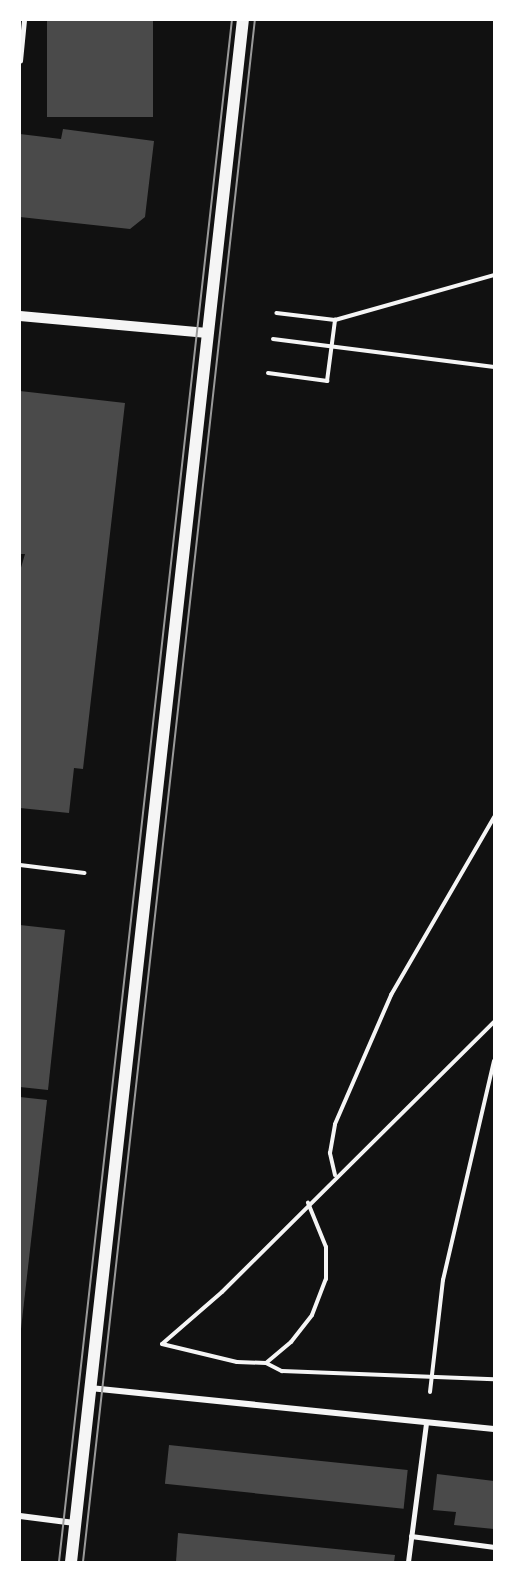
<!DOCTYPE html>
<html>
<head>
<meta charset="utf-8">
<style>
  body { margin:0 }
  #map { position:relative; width:514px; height:1582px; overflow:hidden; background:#111; font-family:Inter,sans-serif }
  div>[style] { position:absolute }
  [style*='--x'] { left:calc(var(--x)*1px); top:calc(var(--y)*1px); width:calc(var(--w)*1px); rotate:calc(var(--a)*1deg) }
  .building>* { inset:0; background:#4a4a4a; transform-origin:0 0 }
  .path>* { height:4px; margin:-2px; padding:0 2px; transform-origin:2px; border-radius:2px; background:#f5f5f5 }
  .service>* { height:4.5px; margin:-2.25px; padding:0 2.25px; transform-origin:2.25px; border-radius:2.25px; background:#f5f5f5 }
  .minor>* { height:6px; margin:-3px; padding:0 3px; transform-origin:3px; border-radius:3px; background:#f5f5f5 }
  .tertiary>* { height:10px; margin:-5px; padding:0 5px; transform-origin:5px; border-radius:5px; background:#f5f5f5 }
  .secondary>* { height:12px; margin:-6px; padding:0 6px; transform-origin:6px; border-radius:6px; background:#f5f5f5 }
  .tram>* { height:1.5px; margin:-0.75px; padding:0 0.75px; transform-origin:0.75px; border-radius:0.75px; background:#9a9a9a }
  span { translate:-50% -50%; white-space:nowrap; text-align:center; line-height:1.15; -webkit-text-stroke:6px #fff; paint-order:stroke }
  .frame { position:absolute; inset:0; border:21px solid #fff; pointer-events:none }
</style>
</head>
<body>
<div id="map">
  <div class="building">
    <i style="left:47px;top:20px;width:106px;height:97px"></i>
    <i style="clip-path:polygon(63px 129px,154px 141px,145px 217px,130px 229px,20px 217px,20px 134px,61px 139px)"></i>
    <i style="clip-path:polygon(20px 391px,125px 403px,83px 769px,74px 768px,69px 813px,20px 808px,20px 571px,25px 554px,20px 554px)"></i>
    <i style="clip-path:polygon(20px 925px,65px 930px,48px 1090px,20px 1087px)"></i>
    <i style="clip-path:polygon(20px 1097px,47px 1100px,21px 1329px,20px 1329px)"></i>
    <i style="left:169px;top:1445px;width:240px;height:39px;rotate:6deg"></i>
    <i style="clip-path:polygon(437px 1474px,494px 1481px,494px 1529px,454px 1525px,456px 1512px,433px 1510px)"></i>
    <i style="clip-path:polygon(178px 1533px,395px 1555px,394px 1562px,176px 1562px)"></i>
  </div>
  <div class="path">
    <i style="--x:335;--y:320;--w:165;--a:-15.8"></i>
    <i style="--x:273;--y:339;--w:223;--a:7.2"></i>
    <i style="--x:268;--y:373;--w:60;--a:7.7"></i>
    <i style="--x:327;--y:381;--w:62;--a:-82.5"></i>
    <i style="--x:335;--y:320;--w:59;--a:-173.2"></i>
    <i style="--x:20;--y:865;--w:65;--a:7"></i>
    <i style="--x:335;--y:1175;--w:23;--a:-103"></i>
    <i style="--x:330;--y:1153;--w:29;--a:-80"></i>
    <i style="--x:335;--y:1124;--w:141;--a:-66.5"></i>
    <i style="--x:391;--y:995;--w:206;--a:-59.9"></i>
    <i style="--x:162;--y:1344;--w:79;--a:-40.9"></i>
    <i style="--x:222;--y:1292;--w:383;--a:-44.8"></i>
    <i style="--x:162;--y:1344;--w:77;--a:13.5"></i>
    <i style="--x:237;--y:1362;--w:29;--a:2"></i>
    <i style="--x:266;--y:1363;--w:33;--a:-40"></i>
    <i style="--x:291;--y:1342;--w:34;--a:-52"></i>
    <i style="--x:312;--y:1315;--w:39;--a:-69"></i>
    <i style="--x:326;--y:1279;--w:32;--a:-90"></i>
    <i style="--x:326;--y:1247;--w:48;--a:-112.2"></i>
    <i style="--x:266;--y:1363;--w:18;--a:27"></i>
    <i style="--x:282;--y:1371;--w:212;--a:2.2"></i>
    <i style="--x:430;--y:1392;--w:113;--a:-83.4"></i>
    <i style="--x:443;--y:1280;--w:225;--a:-76.9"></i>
  </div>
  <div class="service">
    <i style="--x:20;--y:61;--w:41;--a:-84.4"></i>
    <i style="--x:411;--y:1536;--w:84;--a:7.5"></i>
    <i style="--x:408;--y:1562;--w:140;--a:-82.6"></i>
  </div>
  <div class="minor">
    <i style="--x:90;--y:1388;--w:406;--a:5.8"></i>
    <i style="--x:20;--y:1516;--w:55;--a:7.3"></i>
  </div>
  <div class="tertiary">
    <i style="--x:20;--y:316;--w:188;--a:5.2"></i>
  </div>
  <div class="secondary">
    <i style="--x:71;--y:1562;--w:1552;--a:-83.64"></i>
  </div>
  <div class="tram">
    <i style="--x:59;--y:1562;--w:1552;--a:-83.6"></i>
    <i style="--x:83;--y:1562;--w:1552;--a:-83.64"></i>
  </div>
  <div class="frame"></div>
</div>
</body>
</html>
